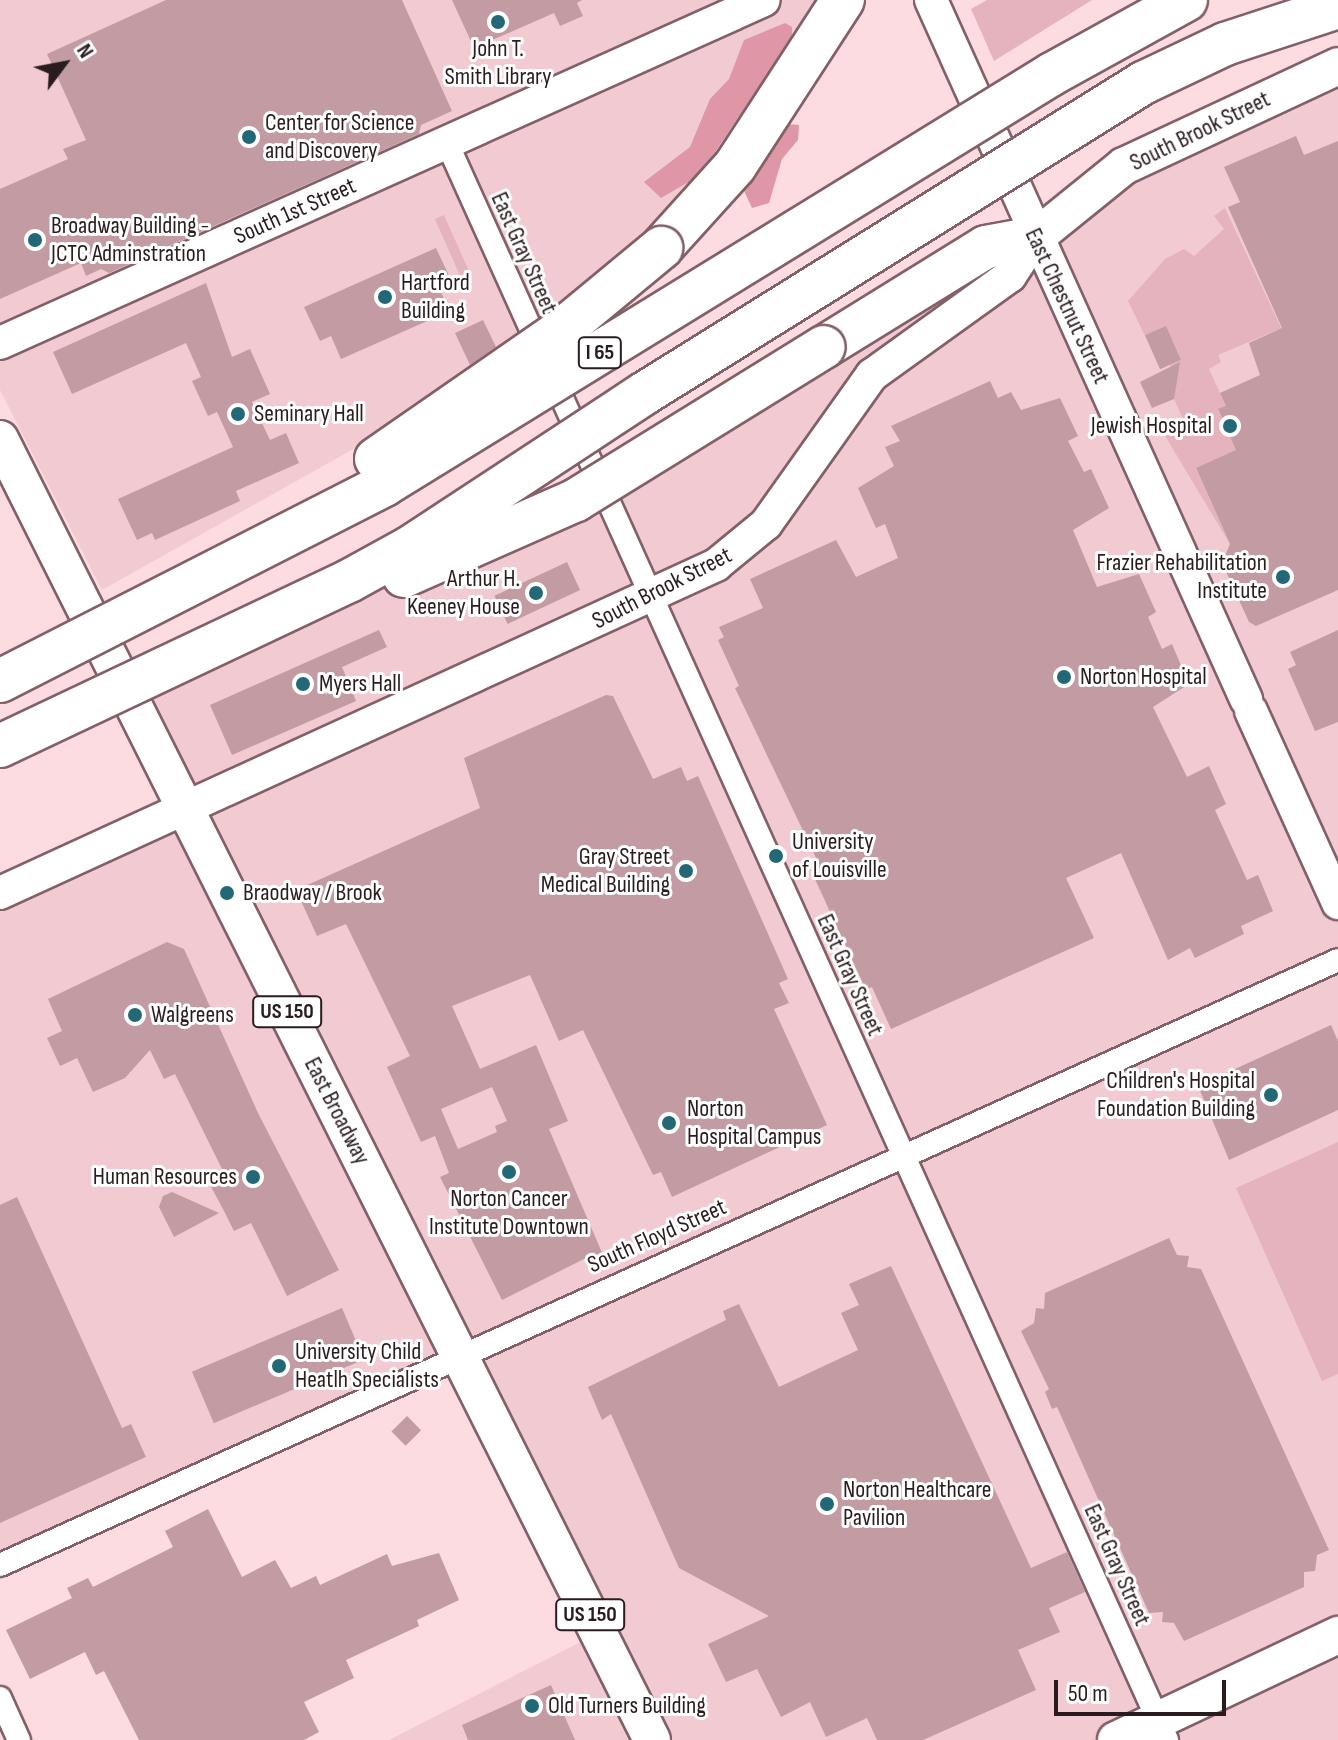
<!DOCTYPE html>
<html>
<head>
<meta charset="utf-8">
<style>
  body { margin:0 }
  #map { position:relative; width:1338px; height:1740px; overflow:hidden; background:#fcdbe1; font-family:"Sofia Sans Condensed",sans-serif }
  div>[style] { position:absolute }
  [style*='--x'] { left:calc(var(--x)*1px); top:calc(var(--y)*1px); width:calc(var(--w)*1px); rotate:calc(var(--a)*1deg) }
  .built>* { inset:0; background:#f2cbd2 }
  .green>* { inset:0; background:#e5b3bd; transform-origin:0 0 }
  .forest>* { inset:0; background:#df96a6 }
  .building>* { inset:0; background:#c29ba3; transform-origin:0 0 }
  .roads { filter:drop-shadow(2px 0 #836067) drop-shadow(-2px 0 #836067) drop-shadow(0 2px #836067) drop-shadow(0 -2px #836067) }
  .street>* { height:22px; margin:-11px; padding:0 11px; transform-origin:11px; border-radius:11px; background:#fff }
  .secondary>* { height:32px; margin:-16px; padding:0 16px; transform-origin:16px; border-radius:16px; background:#fff }
  .primary>* { height:36px; margin:-18px; padding:0 18px; transform-origin:18px; border-radius:18px; background:#fff }
  .highway>* { height:42px; margin:-21px; padding:0 21px; transform-origin:21px; border-radius:21px; background:#fff }
  .bridges { filter:drop-shadow(2px 0 #836067) drop-shadow(-2px 0 #836067) drop-shadow(0 2px #836067) drop-shadow(0 -2px #836067) }
  .highway-bridge>* { height:42px; margin:-21px; padding:0 21px; transform-origin:21px; border-radius:21px; background:#fff }
  .dots>* { width:22px; height:22px; translate:-50% -50%; box-sizing:border-box; border:4px solid #fff; border-radius:50% }
  span { translate:-50% -50%; white-space:nowrap; text-align:center; line-height:1.15; -webkit-text-stroke:6px #fff; paint-order:stroke }
  .shield-label span { padding:2px 6px; background:#fff; border:2px solid; border-radius:6px; -webkit-text-stroke-width:0 }
  .shield-label { font-size:22px; color:#2a1b1e; font-weight:700 }
  .poi-label { font-size:24px; color:#2a1b1e }
  .left { translate:0 -50%; text-align:left }
  .right { translate:-100% -50%; text-align:right }
  .street-label { font-size:24px; color:#2a1b1e }
  .north { position:absolute; left:24px; top:24px; width:80px; height:80px; -webkit-text-stroke:6px #fff; paint-order:stroke; rotate:58deg; font-size:22px; font-weight:700; line-height:32px; text-align:center; color:#2a1b1e }
  .north::after { content:''; display:block; margin:auto; width:28px; height:36px; background:#2a1b1e; clip-path:polygon(50% 0,100% 100%,50% 72%,0 100%) }
  .scale { position:absolute; left:1054px; top:1680px; width:172px; height:36px; box-sizing:border-box; border:4px solid #2a1b1e; border-top:0; padding-left:10px; font-size:24px; line-height:28px; white-space:nowrap; color:#2a1b1e; -webkit-text-stroke:6px #fff; paint-order:stroke }
</style>
</head>
<body>
<div id="map">
  <div class="built">
    <i style="clip-path:polygon(0 0,821px 0,720px 151px,647px 239px,507px 348px,380px 434px,102px 590px,0 390px)"></i>
    <i style="clip-path:polygon(1338px 64px,1338px 1740px,389px 1740px,598px 1633px,458px 1354px,0 1565px,0 893px,192px 806px,134px 683px,528px 523px)"></i>
  </div>
  <div class="green">
    <i style="clip-path:polygon(987px 0,1092px 0,994px 61px,971px 9px)"></i>
    <i style="clip-path:polygon(1225px 208px,1284px 334px,1277px 330px,1218px 355px,1221px 362px,1209px 369px,1226px 406px,1218px 410px,1231px 438px,1257px 443px,1196px 469px,1230px 544px,1165px 436px,1186px 426px,1166px 381px,1175px 377px,1170px 365px,1181px 359px,1173px 341px,1161px 346px,1146px 338px,1128px 301px,1165px 259px,1184px 249px,1194px 256px,1224px 229px,1214px 216px)"></i>
    <i style="left:444px;top:215px;width:62px;height:10px;rotate:66deg"></i>
    <i style="clip-path:polygon(1338px 1142px,1338px 1374px,1322px 1381px,1236px 1188px)"></i>
  </div>
  <div class="forest">
    <i style="clip-path:polygon(785px 23px,792px 27px,792px 37px,699px 176px,661px 198px,644px 182px,690px 147px,710px 99px,729px 79px,744px 40px)"></i>
    <i style="clip-path:polygon(774px 123px,799px 125px,798px 140px,782px 159px,769px 203px,752px 208px,741px 184px)"></i>
  </div>
  <div class="building">
    <i style="clip-path:polygon(166px 0,402px 0,452px 111px,421px 125px,419px 134px,109px 273px,101px 269px,86px 276px,81px 263px,0 299px,0 189px,68px 159px,63px 149px,86px 140px,47px 54px)"></i>
    <i style="clip-path:polygon(452px 0,582px 0,577px 3px,583px 16px,560px 26px,554px 13px,474px 48px)"></i>
    <i style="clip-path:polygon(1296px 136px,1304px 155px,1338px 141px,1338px 590px,1256px 626px,1249px 622px,1222px 563px,1230px 544px,1196px 468px,1236px 450px,1218px 409px,1226px 406px,1220px 393px,1260px 375px,1249px 343px,1282px 328px,1228px 207px,1240px 202px,1224px 167px)"></i>
    <i style="clip-path:polygon(436px 248px,452px 282px,439px 288px,450px 311px,341px 359px,331px 336px,320px 341px,304px 307px)"></i>
    <i style="clip-path:polygon(206px 283px,232px 357px,250px 349px,270px 394px,252px 402px,270px 440px,286px 433px,299px 463px,236px 491px,240px 501px,155px 540px,152px 533px,137px 540px,118px 499px,233px 447px,217px 412px,208px 416px,192px 381px,201px 377px,186px 343px,72px 394px,53px 352px)"></i>
    <i style="clip-path:polygon(483px 320px,496px 347px,470px 365px,455px 333px)"></i>
    <i style="left:1166px;top:326px;width:37px;height:23px;rotate:66deg"></i>
    <i style="clip-path:polygon(1180px 362px,1174px 399px,1152px 408px,1140px 382px)"></i>
    <i style="clip-path:polygon(990px 381px,998px 398px,1011px 392px,1021px 410px,1060px 398px,1078px 436px,1068px 441px,1084px 472px,1091px 469px,1109px 508px,1073px 530px,1097px 587px,1139px 574px,1156px 612px,1148px 617px,1162px 649px,1172px 644px,1189px 684px,1153px 707px,1187px 777px,1209px 766px,1226px 804px,1215px 810px,1247px 880px,1258px 875px,1273px 911px,1241px 926px,1244px 934px,1195px 958px,1190px 948px,1168px 960px,1121px 853px,1066px 878px,1094px 938px,891px 1029px,872px 987px,866px 990px,808px 864px,817px 860px,735px 688px,739px 686px,718px 640px,724px 637px,719px 627px,763px 608px,750px 579px,836px 540px,856px 577px,898px 558px,885px 524px,876px 528px,858px 488px,894px 466px,885px 447px,900px 441px,891px 426px)"></i>
    <i style="left:567px;top:562px;width:31px;height:80px;rotate:65deg"></i>
    <i style="clip-path:polygon(379px 630px,387px 647px,342px 667px,356px 701px,232px 755px,210px 705px)"></i>
    <i style="clip-path:polygon(1338px 630px,1338px 722px,1315px 731px,1288px 669px,1296px 665px,1290px 652px)"></i>
    <i style="clip-path:polygon(evenodd,606px 695px,613px 696px,653px 779px,681px 767px,687px 781px,698px 776px,788px 979px,779px 983px,789px 1003px,774px 1009px,827px 1125px,672px 1197px,661px 1172px,653px 1175px,583px 1030px,559px 1041px,530px 975px,452px 1006px,480px 1069px,536px 1045px,568px 1121px,549px 1129px,603px 1255px,586px 1258px,502px 1300px,440px 1177px,449px 1173px,435px 1136px,421px 1142px,387px 1067px,410px 1056px,346px 924px,317px 936px,296px 890px,480px 808px,464px 758px,606px 695px,492px 1087px,507px 1121px,495px 1126px,497px 1132px,458px 1149px,441px 1109px,492px 1087px)"></i>
    <i style="clip-path:polygon(167px 942px,184px 949px,258px 1113px,339px 1270px,287px 1296px,251px 1223px,234px 1231px,224px 1211px,208px 1181px,224px 1173px,175px 1074px,164px 1079px,150px 1050px,125px 1078px,93px 1092px,77px 1058px,60px 1066px,47px 1038px,62px 1031px,48px 999px)"></i>
    <i style="clip-path:polygon(1331px 1025px,1338px 1041px,1338px 1110px,1229px 1160px,1198px 1086px)"></i>
    <i style="clip-path:polygon(172px 1192px,219px 1213px,174px 1237px,159px 1207px,163px 1196px)"></i>
    <i style="clip-path:polygon(17px 1197px,122px 1428px,131px 1424px,146px 1457px,0 1523px,0 1205px)"></i>
    <i style="clip-path:polygon(1169px 1238px,1177px 1255px,1189px 1256px,1187px 1267px,1201px 1269px,1329px 1550px,1317px 1555px,1315px 1571px,1304px 1572px,1304px 1587px,1184px 1641px,1174px 1623px,1162px 1622px,1163px 1612px,1149px 1613px,1057px 1407px,1052px 1409px,1045px 1392px,1049px 1389px,1021px 1331px,1034px 1323px,1036px 1308px,1044px 1309px,1045px 1293px)"></i>
    <i style="clip-path:polygon(891px 1266px,1031px 1568px,1067px 1552px,1085px 1592px,1049px 1608px,1060px 1632px,1018px 1650px,1036px 1690px,923px 1740px,877px 1740px,867px 1718px,826px 1737px,810px 1702px,781px 1717px,757px 1669px,726px 1682px,708px 1644px,769px 1616px,679px 1568px,611px 1414px,602px 1420px,588px 1387px,726px 1320px,723px 1311px,739px 1304px,779px 1387px,858px 1350px,841px 1313px,859px 1305px,849px 1284px)"></i>
    <i style="left:342px;top:1308px;width:56px;height:163px;rotate:67deg"></i>
    <i style="left:407px;top:1416px;width:20px;height:22px;rotate:45deg"></i>
    <i style="clip-path:polygon(208px 1509px,242px 1577px,275px 1560px,291px 1588px,316px 1576px,320px 1585px,387px 1554px,392px 1566px,439px 1553px,459px 1600px,417px 1620px,419px 1626px,346px 1660px,354px 1678px,304px 1702px,319px 1732px,304px 1740px,139px 1740px,104px 1671px,96px 1675px,85px 1652px,30px 1679px,6px 1630px,72px 1598px,67px 1588px,88px 1578px,93px 1587px,173px 1547px,165px 1531px)"></i>
    <i style="clip-path:polygon(551px 1685px,575px 1740px,468px 1740px,462px 1725px)"></i>
  </div>
  <div class="roads">
    <div class="street">
      <i style="--x:447;--y:143;--w:1752;--a:65.73"></i>
      <i style="--x:0;--y:1565;--w:1468;--a:-24.33"></i>
      <i style="--x:0;--y:1698;--w:46;--a:65.7"></i>
    </div>
    <div class="secondary">
      <i style="--x:931;--y:0;--w:767;--a:65.74"></i>
      <i style="--x:0;--y:343;--w:837;--a:-24.18"></i>
      <i style="--x:1251;--y:711;--w:211;--a:65.6"></i>
      <i style="--x:0;--y:893;--w:788;--a:-24.61"></i>
      <i style="--x:716;--y:565;--w:65;--a:-39.4"></i>
      <i style="--x:766;--y:524;--w:183;--a:-54.6"></i>
      <i style="--x:872;--y:375;--w:170;--a:-35.7"></i>
      <i style="--x:1010;--y:276;--w:45;--a:-56.7"></i>
    </div>
    <div class="primary">
      <i style="--x:1035;--y:238;--w:114;--a:-39"></i>
      <i style="--x:1124;--y:166;--w:236;--a:-25"></i>
      <i style="--x:0;--y:439;--w:1455;--a:63.38"></i>
      <i style="--x:1116;--y:1740;--w:246;--a:-25.3"></i>
    </div>
    <div class="highway">
      <i style="--x:661;--y:248;--w:110;--a:-47.9"></i>
      <i style="--x:735;--y:166;--w:198;--a:-57"></i>
      <i style="--x:824;--y:347;--w:190;--a:-31.7"></i>
      <i style="--x:986;--y:247;--w:50;--a:-10.4"></i>
    </div>
  </div>
  <div class="bridges">
    <div class="highway-bridge">
      <i style="--x:376;--y:459;--w:226;--a:-34.7"></i>
      <i style="--x:562;--y:330;--w:129;--a:-39.6"></i>
      <i style="--x:404;--y:576;--w:188;--a:-23.8"></i>
      <i style="--x:576;--y:500;--w:291;--a:-31.7"></i>
      <i style="--x:0;--y:681;--w:431;--a:-27"></i>
      <i style="--x:384;--y:485;--w:784;--a:-31.6"></i>
      <i style="--x:1052;--y:74;--w:153;--a:-28.9"></i>
      <i style="--x:0;--y:746;--w:386;--a:-25.3"></i>
      <i style="--x:349;--y:581;--w:68;--a:-28.8"></i>
      <i style="--x:409;--y:548;--w:282;--a:-33.3"></i>
      <i style="--x:645;--y:393;--w:587;--a:-31.9"></i>
      <i style="--x:1143;--y:83;--w:91;--a:-25.4"></i>
      <i style="--x:1225;--y:44;--w:119;--a:-18.1"></i>
    </div>
  </div>
  <div class="dots">
    <i style="left:498px;top:22px;background:#226877"></i>
    <i style="left:249px;top:137px;background:#226877"></i>
    <i style="left:35px;top:240px;background:#226877"></i>
    <i style="left:385px;top:297px;background:#226877"></i>
    <i style="left:238px;top:414px;background:#226877"></i>
    <i style="left:1230px;top:426px;background:#226877"></i>
    <i style="left:1283px;top:577px;background:#226877"></i>
    <i style="left:536px;top:593px;background:#226877"></i>
    <i style="left:1064px;top:677px;background:#226877"></i>
    <i style="left:303px;top:684px;background:#226877"></i>
    <i style="left:776px;top:856px;background:#226877"></i>
    <i style="left:686px;top:871px;background:#226877"></i>
    <i style="left:227px;top:893px;background:#226877"></i>
    <i style="left:135px;top:1015px;background:#226877"></i>
    <i style="left:1271px;top:1095px;background:#226877"></i>
    <i style="left:669px;top:1123px;background:#226877"></i>
    <i style="left:509px;top:1172px;background:#226877"></i>
    <i style="left:253px;top:1177px;background:#226877"></i>
    <i style="left:279px;top:1366px;background:#226877"></i>
    <i style="left:827px;top:1504px;background:#226877"></i>
    <i style="left:532px;top:1706px;background:#226877"></i>
  </div>
  <div class="shield-label">
    <span style="left:600px;top:353px">I 65</span>
    <span style="left:287px;top:1012px">US 150</span>
    <span style="left:590px;top:1615px">US 150</span>
  </div>
  <div class="poi-label">
    <span style="left:498px;top:63px">John T.<br>Smith Library</span>
    <span class="left" style="left:265px;top:137px">Center for Science<br>and Discovery</span>
    <span class="left" style="left:51px;top:240px">Broadway Building -<br>JCTC Adminstration</span>
    <span class="left" style="left:401px;top:297px">Hartford<br>Building</span>
    <span class="left" style="left:254px;top:414px">Seminary Hall</span>
    <span class="right" style="left:1212px;top:426px">Jewish Hospital</span>
    <span class="right" style="left:1267px;top:577px">Frazier Rehabilitation<br>Institute</span>
    <span class="right" style="left:520px;top:593px">Arthur H.<br>Keeney House</span>
    <span class="left" style="left:1080px;top:677px">Norton Hospital</span>
    <span class="left" style="left:319px;top:684px">Myers Hall</span>
    <span class="left" style="left:792px;top:856px">University<br>of Louisville</span>
    <span class="right" style="left:670px;top:871px">Gray Street<br>Medical Building</span>
    <span class="left" style="left:243px;top:893px">Braodway / Brook</span>
    <span class="left" style="left:151px;top:1015px">Walgreens</span>
    <span class="right" style="left:1255px;top:1095px">Children's Hospital<br>Foundation Building</span>
    <span class="left" style="left:687px;top:1123px">Norton<br>Hospital Campus</span>
    <span class="right" style="left:237px;top:1177px">Human Resources</span>
    <span style="left:509px;top:1213px">Norton Cancer<br>Institute Downtown</span>
    <span class="left" style="left:295px;top:1366px">University Child<br>Heatlh Specialists</span>
    <span class="left" style="left:843px;top:1504px">Norton Healthcare<br>Pavilion</span>
    <span class="left" style="left:548px;top:1706px">Old Turners Building</span>
  </div>
  <div class="street-label">
    <span style="left:1200px;top:131px;rotate:-26deg">South Brook Street</span>
    <span style="left:295px;top:211px;rotate:-24deg">South 1st Street</span>
    <span style="left:524px;top:253px;rotate:66deg">East Gray Street</span>
    <span style="left:1067px;top:306px;rotate:65deg">East Chestnut Street</span>
    <span style="left:662px;top:588px;rotate:-27deg">South Brook Street</span>
    <span style="left:850px;top:975px;rotate:66deg">East Gray Street</span>
    <span style="left:337px;top:1111px;rotate:63deg">East Broadway</span>
    <span style="left:657px;top:1236px;rotate:-24deg">South Floyd Street</span>
    <span style="left:1117px;top:1565px;rotate:66deg">East Gray Street</span>
  </div>
  <div class="north">N</div>
  <div class="scale">50 m</div>
</div>
</body>
</html>
